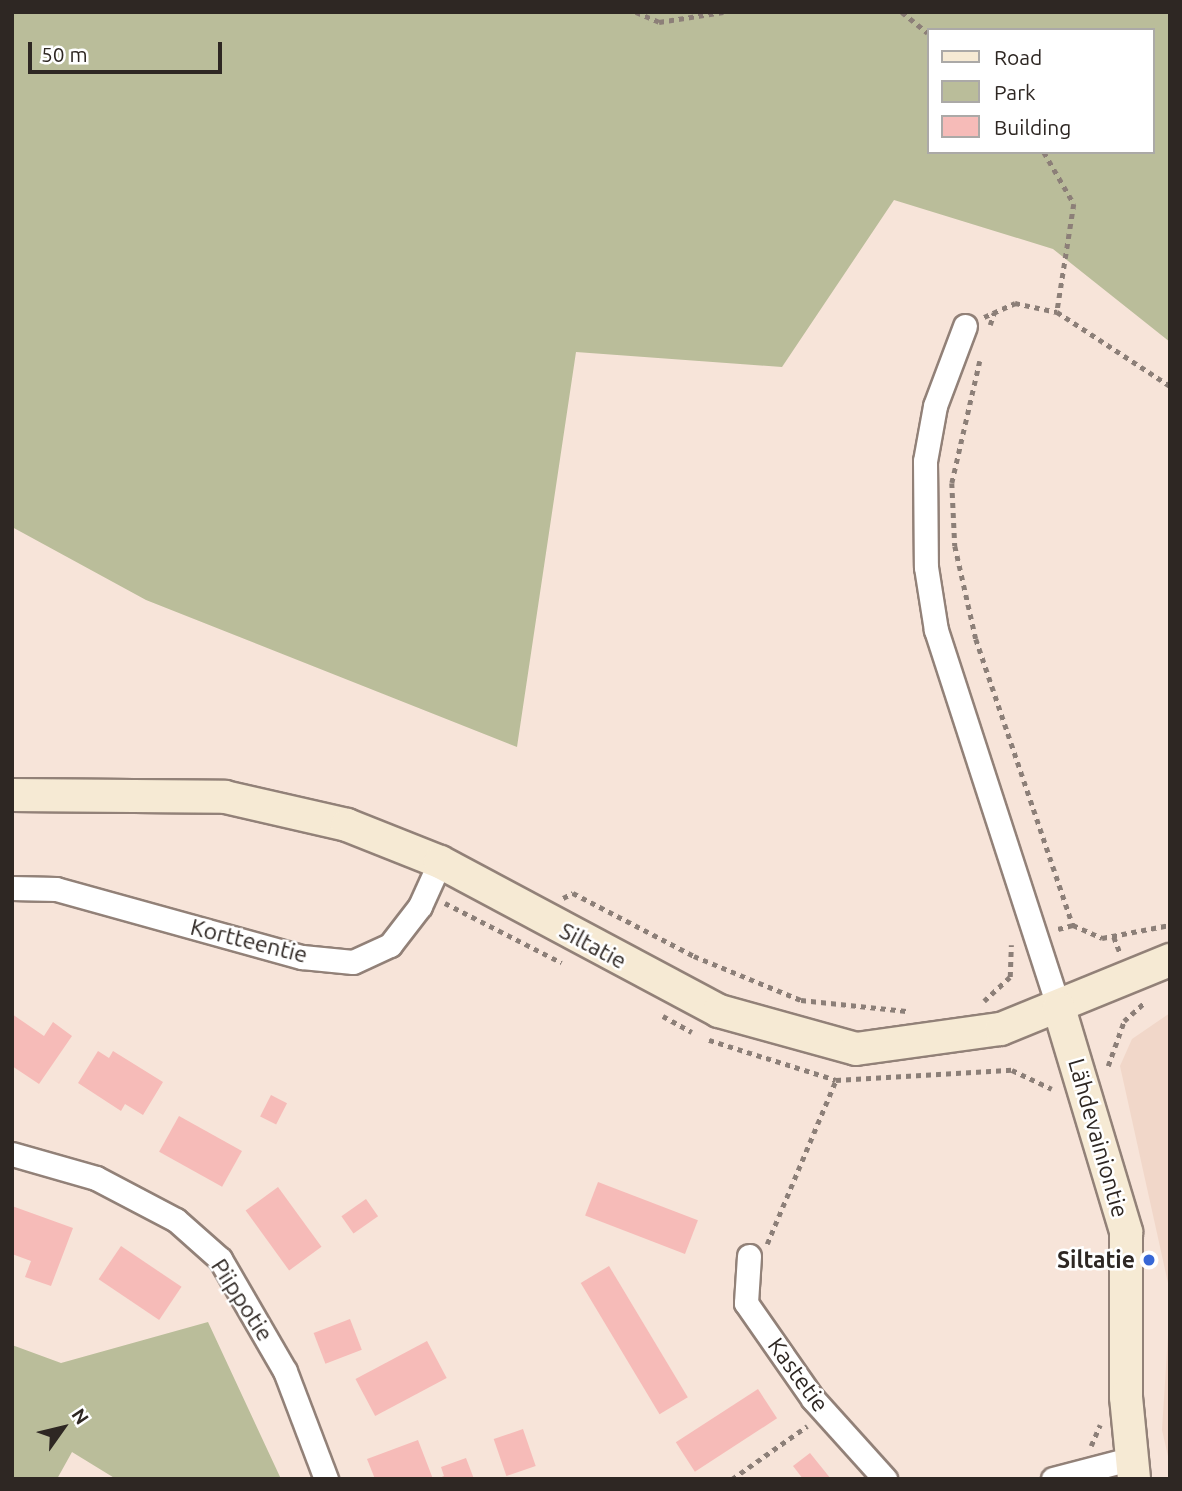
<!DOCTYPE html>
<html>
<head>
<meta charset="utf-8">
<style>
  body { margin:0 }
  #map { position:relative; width:1182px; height:1491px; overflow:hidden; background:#f7e4d9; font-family:Ubuntu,sans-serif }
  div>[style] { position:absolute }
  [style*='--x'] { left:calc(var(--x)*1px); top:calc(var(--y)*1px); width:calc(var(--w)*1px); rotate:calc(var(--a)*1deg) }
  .built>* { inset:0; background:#f1d7c9 }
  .green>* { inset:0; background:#babd9a }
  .building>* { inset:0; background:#f6bbb8; transform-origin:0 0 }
  .path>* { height:4.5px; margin-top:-2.25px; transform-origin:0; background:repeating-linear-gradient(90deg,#8c7f78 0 5px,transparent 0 10px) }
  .roads { filter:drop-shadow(2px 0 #928178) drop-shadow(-2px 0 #928178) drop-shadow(0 2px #928178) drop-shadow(0 -2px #928178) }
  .street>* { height:23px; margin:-11.5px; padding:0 11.5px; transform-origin:11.5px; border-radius:11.5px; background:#fff }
  .secondary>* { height:32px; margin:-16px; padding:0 16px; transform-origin:16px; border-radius:16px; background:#f6ead4 }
  .dots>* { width:19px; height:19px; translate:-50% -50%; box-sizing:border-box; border:4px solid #fff; border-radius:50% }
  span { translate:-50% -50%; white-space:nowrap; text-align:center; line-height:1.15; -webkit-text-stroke:5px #fff; paint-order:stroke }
  .street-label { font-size:23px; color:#2e2723 }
  .poi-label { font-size:23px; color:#2e2723; font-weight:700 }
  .right { translate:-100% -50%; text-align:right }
  .frame { position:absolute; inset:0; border:14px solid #2e2723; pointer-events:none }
  .legend { position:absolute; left:927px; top:28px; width:228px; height:126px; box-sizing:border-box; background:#fff; border:2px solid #aba9a7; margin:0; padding:9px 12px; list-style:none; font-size:21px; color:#2e2723 }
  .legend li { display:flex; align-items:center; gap:14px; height:35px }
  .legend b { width:35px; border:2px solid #aba9a7 }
  .north { position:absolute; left:28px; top:1393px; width:70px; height:70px; -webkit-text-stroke:5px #fff; paint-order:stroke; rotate:56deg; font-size:19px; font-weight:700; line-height:28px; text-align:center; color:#2e2723 }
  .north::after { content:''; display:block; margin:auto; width:24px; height:32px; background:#2e2723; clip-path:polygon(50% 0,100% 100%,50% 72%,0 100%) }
  .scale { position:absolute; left:28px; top:42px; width:194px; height:32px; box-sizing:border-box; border:4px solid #2e2723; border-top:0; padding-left:9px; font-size:21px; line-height:24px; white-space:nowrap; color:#2e2723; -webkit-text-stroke:5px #fff; paint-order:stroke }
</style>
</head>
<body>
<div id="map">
  <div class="built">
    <i style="clip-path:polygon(1170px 1013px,1170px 1292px,1120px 1066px,1132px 1039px)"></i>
    <i style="clip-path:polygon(1170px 1304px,1170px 1465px,1162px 1430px)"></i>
  </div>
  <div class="green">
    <i style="clip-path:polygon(evenodd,12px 12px,1170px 12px,1170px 342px,1053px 249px,894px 200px,782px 367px,576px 352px,517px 747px,146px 600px,12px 527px,12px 12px,928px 30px,1152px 30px,1152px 152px,928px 152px,928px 30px)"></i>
    <i style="clip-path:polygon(208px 1322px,281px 1479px,116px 1479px,72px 1452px,57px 1479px,12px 1479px,12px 1345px,61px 1363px)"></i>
  </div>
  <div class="building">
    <i style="clip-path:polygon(12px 1014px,44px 1036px,53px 1022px,72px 1036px,39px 1084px,12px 1066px)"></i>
    <i style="clip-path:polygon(98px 1051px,109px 1058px,113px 1051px,163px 1082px,143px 1115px,125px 1104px,121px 1111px,78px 1083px)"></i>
    <i style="left:271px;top:1095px;width:18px;height:24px;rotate:27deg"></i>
    <i style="left:179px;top:1116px;width:72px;height:41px;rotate:29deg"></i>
    <i style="left:598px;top:1182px;width:107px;height:36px;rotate:21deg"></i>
    <i style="left:278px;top:1187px;width:74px;height:40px;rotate:54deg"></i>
    <i style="left:366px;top:1199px;width:21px;height:30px;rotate:55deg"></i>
    <i style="clip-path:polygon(12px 1206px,73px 1228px,51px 1286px,25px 1277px,31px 1261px,12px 1254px)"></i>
    <i style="left:121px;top:1246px;width:73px;height:40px;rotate:34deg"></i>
    <i style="left:609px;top:1266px;width:153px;height:33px;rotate:59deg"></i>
    <i style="left:350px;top:1319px;width:33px;height:39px;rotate:69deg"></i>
    <i style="left:427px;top:1341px;width:42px;height:81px;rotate:62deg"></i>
    <i style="left:758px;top:1389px;width:35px;height:98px;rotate:57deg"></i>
    <i style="left:523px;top:1429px;width:39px;height:31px;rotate:71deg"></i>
    <i style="clip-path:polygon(418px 1440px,433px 1479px,375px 1479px,367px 1459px)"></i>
    <i style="clip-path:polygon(810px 1453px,831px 1479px,803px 1479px,793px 1466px)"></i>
    <i style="clip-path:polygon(466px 1458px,474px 1479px,437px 1479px,444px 1476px,441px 1467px)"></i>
  </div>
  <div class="path">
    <i style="--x:636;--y:12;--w:25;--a:23"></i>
    <i style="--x:659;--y:22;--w:65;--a:-8.9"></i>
    <i style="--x:902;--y:12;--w:33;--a:39"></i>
    <i style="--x:1044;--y:152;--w:60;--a:60"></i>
    <i style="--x:1074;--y:204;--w:109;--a:98.9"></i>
    <i style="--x:984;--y:317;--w:34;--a:-24"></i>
    <i style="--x:1015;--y:303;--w:43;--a:12.1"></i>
    <i style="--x:1057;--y:312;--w:135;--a:33.2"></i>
    <i style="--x:990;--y:325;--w:13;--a:-72"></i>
    <i style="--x:980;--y:361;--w:125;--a:102.9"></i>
    <i style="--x:952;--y:483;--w:63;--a:87.3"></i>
    <i style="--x:955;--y:546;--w:95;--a:77.3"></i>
    <i style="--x:976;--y:639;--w:302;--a:71.3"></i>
    <i style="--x:563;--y:898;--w:11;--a:-27"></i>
    <i style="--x:573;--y:893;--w:136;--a:27.5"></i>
    <i style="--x:694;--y:956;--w:116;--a:22.4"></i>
    <i style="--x:801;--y:1000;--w:106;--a:6"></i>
    <i style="--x:445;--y:903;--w:131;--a:27.1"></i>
    <i style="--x:1058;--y:929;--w:16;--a:-15"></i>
    <i style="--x:1073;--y:925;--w:32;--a:24"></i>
    <i style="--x:1102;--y:938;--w:69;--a:-10.8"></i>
    <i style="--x:1114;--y:937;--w:17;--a:69"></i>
    <i style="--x:984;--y:1001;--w:35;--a:-43"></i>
    <i style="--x:1010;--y:977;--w:32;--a:-88"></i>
    <i style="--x:663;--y:1016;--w:33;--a:29"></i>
    <i style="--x:709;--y:1040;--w:133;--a:17.5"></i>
    <i style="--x:836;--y:1080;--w:176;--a:-3.3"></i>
    <i style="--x:1012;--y:1070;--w:44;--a:25.4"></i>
    <i style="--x:1108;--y:1066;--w:48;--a:-70.4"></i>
    <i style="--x:1124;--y:1021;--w:27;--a:-42"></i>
    <i style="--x:767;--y:1244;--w:178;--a:-67.2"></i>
    <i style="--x:1091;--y:1446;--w:23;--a:-67"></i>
    <i style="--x:732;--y:1479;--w:92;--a:-35.2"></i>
  </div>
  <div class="roads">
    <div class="street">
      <i style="--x:965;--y:326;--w:85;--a:110.6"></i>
      <i style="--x:935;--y:406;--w:56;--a:100.3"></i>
      <i style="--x:925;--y:461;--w:106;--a:89.5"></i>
      <i style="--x:926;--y:567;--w:64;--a:81"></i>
      <i style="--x:936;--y:630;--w:398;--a:72"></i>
      <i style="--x:12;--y:888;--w:44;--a:1.3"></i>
      <i style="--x:56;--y:889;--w:255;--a:15.5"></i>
      <i style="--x:302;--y:957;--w:51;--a:5.6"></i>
      <i style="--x:353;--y:962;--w:41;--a:-24.7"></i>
      <i style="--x:390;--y:945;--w:49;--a:-52.4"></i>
      <i style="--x:420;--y:906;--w:48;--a:-65.6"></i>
      <i style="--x:12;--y:1154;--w:87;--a:15.9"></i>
      <i style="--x:96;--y:1178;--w:90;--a:27.7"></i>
      <i style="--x:176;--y:1220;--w:59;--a:41.6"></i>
      <i style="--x:220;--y:1259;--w:129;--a:59.9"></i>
      <i style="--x:285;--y:1371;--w:116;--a:69.2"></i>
      <i style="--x:749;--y:1256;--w:47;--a:93.7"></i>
      <i style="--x:746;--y:1303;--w:117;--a:55.1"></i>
      <i style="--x:813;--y:1399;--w:108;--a:48"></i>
      <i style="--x:1053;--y:1479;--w:80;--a:-14.6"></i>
    </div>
    <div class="secondary">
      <i style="--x:12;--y:795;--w:213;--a:0.5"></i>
      <i style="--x:225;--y:797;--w:125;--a:12.9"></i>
      <i style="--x:347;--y:825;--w:100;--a:21.7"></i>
      <i style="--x:440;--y:862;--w:316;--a:28.1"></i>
      <i style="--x:719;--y:1011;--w:142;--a:15.5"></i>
      <i style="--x:856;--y:1049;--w:146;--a:-7.9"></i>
      <i style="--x:1001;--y:1029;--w:183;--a:-22.2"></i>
      <i style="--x:1059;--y:1008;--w:234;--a:73.3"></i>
      <i style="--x:1126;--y:1232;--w:165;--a:90"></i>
      <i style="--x:1126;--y:1397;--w:82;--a:84.4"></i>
    </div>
  </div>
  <div class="dots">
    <i style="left:1149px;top:1260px;background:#3767d6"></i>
  </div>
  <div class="street-label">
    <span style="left:249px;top:941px;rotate:14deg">Kortteentie</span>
    <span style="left:593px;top:946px;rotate:28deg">Siltatie</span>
    <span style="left:1098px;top:1138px;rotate:74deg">Lähdevainiontie</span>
    <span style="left:242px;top:1300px;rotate:57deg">Piippotie</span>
    <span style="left:798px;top:1375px;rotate:54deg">Kastetie</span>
  </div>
  <div class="poi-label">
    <span class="right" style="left:1135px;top:1260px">Siltatie</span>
  </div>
  <div class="frame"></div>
  <ul class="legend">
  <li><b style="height:9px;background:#f6ead4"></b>Road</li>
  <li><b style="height:19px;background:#babd9a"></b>Park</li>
  <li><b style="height:19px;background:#f6bbb8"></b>Building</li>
  </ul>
  <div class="north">N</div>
  <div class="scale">50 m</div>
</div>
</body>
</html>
